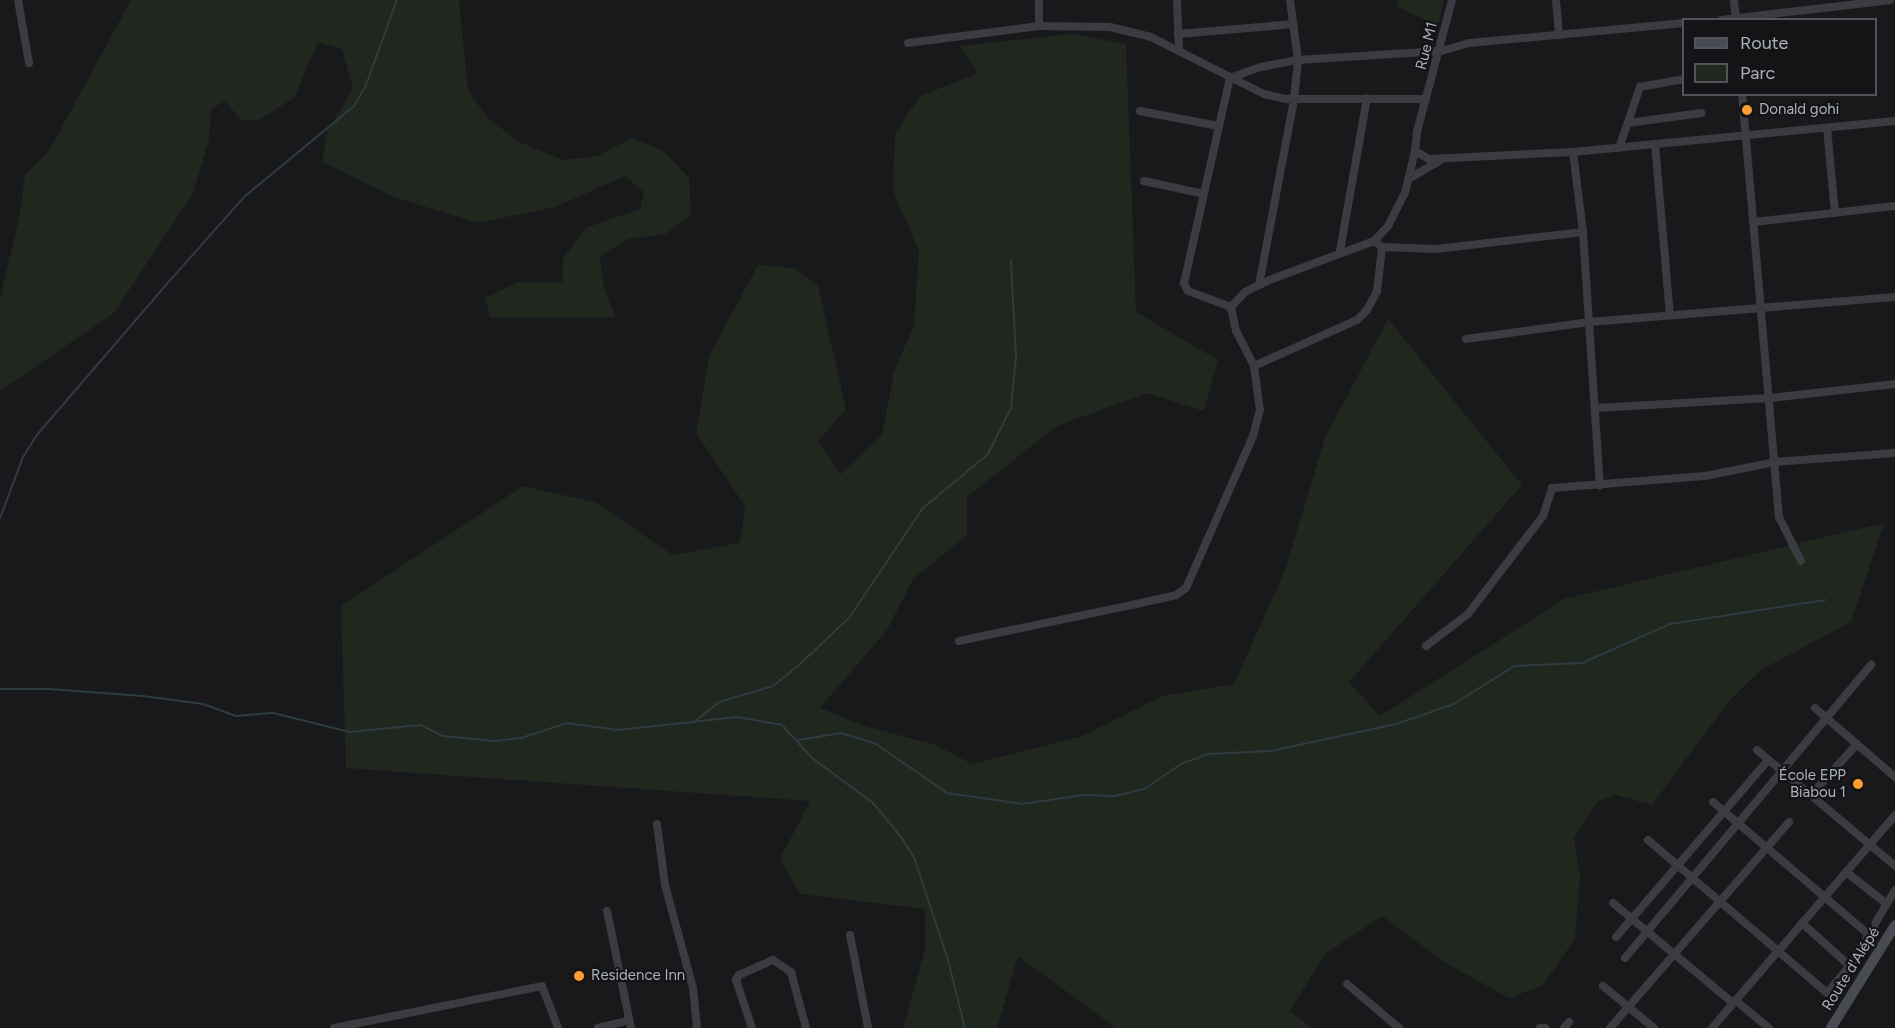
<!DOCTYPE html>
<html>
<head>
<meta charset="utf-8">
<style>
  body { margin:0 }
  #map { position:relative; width:1895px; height:1028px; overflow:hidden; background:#19191c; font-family:Figtree,sans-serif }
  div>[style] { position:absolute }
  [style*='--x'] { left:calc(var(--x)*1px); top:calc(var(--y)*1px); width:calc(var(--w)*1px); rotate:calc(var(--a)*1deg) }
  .green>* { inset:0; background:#1f271f }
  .stream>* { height:2px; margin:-1px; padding:0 1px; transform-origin:1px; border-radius:1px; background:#2e3b41 }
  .street>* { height:8px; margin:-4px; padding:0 4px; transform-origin:4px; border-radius:4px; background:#3a3c41 }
  .secondary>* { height:10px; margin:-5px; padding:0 5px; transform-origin:5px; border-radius:5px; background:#484b51 }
  .dots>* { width:16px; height:16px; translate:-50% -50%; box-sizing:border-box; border:3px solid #141417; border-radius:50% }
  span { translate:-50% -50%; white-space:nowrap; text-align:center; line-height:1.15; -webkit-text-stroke:4.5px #141417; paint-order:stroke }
  .street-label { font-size:15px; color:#abb2bc }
  .poi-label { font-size:15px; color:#abb2bc }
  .left { translate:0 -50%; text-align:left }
  .right { translate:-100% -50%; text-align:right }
  .legend { position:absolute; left:1682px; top:18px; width:195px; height:78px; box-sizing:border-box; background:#141417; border:2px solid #505359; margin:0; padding:8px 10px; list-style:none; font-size:18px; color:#abb2bc }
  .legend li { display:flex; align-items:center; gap:12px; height:30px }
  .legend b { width:30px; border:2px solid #505359 }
</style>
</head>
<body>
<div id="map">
  <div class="green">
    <i style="clip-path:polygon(131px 0,459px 0,468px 91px,488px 118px,519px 142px,564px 160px,597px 156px,632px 138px,663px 151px,689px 178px,691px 215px,665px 234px,628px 239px,600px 256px,604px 288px,615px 317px,490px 317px,485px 298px,518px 282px,563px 283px,563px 259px,585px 228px,640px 209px,644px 192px,625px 176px,555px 207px,478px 223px,394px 197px,322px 162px,328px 130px,353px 88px,342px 49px,318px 42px,294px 98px,259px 120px,241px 120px,225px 101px,211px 109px,209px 140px,192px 195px,114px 313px,0 391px,0 298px,20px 214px,25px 175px,50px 149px)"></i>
    <i style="clip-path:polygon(1397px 0,1444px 0,1439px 22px,1434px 24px,1396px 6px)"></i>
    <i style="clip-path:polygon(1072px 34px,1126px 44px,1136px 312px,1218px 360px,1204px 411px,1147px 393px,1057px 426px,967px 497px,967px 535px,913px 579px,887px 630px,820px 708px,861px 725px,936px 745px,972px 764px,1082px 736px,1162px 696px,1234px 684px,1285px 570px,1325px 438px,1388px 319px,1522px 485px,1349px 682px,1380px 716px,1564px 599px,1884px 523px,1851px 622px,1761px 670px,1730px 700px,1652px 805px,1616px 795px,1597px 802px,1574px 838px,1580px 876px,1575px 939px,1543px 985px,1509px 998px,1444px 962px,1382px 916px,1325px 954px,1290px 1011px,1312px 1028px,1116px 1028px,1018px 956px,997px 1028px,903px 1028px,925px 950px,925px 909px,800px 894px,780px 859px,810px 801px,346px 768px,341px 606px,523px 486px,598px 503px,672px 555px,740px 543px,745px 506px,696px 433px,709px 356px,758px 265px,795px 268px,818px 286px,846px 409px,818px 441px,841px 474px,882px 435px,894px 372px,914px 324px,919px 252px,893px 190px,895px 133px,920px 96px,978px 73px,959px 46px)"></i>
  </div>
  <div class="stream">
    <i style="--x:0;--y:518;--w:65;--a:-69.3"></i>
    <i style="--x:23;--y:457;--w:25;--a:-58"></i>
    <i style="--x:36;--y:436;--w:187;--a:-49.3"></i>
    <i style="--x:158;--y:294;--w:131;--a:-48.4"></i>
    <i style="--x:245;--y:196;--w:141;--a:-39.5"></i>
    <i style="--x:354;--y:106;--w:24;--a:-60"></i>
    <i style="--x:366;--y:85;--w:90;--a:-70"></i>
    <i style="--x:0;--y:689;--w:49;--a:0"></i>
    <i style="--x:49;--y:689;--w:94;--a:4.3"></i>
    <i style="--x:143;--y:696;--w:61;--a:7.6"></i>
    <i style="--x:203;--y:704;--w:35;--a:20"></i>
    <i style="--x:236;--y:716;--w:37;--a:-5"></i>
    <i style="--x:273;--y:713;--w:79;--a:13.9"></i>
    <i style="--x:350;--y:732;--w:71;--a:-5.6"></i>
    <i style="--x:421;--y:725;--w:25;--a:27"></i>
    <i style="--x:443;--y:736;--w:52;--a:5.5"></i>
    <i style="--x:495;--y:741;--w:26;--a:-7"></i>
    <i style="--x:521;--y:738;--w:48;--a:-18.1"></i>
    <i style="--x:567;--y:723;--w:51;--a:7.8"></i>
    <i style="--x:618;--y:730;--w:120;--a:-6.2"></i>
    <i style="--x:737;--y:717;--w:46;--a:10.1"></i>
    <i style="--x:782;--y:725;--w:45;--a:47.7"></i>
    <i style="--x:812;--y:758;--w:76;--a:36.4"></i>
    <i style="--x:873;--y:803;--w:45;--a:50.4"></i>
    <i style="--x:902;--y:838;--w:26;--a:59"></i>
    <i style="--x:915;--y:860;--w:105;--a:71.7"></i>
    <i style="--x:948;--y:960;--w:70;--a:76"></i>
    <i style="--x:693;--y:723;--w:33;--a:-39"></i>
    <i style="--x:719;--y:702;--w:56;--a:-16.5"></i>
    <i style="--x:773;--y:686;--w:35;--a:-39"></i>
    <i style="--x:800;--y:664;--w:67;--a:-43.2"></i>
    <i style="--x:849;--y:618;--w:133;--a:-56.1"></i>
    <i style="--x:923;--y:508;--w:85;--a:-39.7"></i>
    <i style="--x:988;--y:454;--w:51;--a:-63.4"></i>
    <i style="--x:1011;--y:408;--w:51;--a:-84.4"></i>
    <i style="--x:1016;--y:357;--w:97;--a:-93"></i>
    <i style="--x:799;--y:740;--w:43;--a:-9.5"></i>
    <i style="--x:841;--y:733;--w:37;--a:17"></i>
    <i style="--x:876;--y:744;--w:86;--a:34.6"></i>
    <i style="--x:947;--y:793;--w:76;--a:8.3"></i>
    <i style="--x:1022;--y:804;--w:62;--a:-8.4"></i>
    <i style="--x:1083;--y:795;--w:32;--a:2"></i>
    <i style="--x:1115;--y:796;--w:32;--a:-14"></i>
    <i style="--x:1146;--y:788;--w:42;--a:-34.4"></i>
    <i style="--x:1181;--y:764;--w:30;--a:-20"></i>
    <i style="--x:1209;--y:754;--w:62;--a:-2.8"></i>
    <i style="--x:1271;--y:751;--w:128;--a:-12.2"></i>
    <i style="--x:1396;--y:724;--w:61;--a:-19"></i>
    <i style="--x:1454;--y:704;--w:71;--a:-32.3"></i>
    <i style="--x:1514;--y:666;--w:68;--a:-2.5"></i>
    <i style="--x:1582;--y:663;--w:96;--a:-23.9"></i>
    <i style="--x:1670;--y:624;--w:157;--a:-8.8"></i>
  </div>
  <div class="street">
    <i style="--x:18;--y:0;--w:64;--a:80.1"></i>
    <i style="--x:1177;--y:0;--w:50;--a:87.7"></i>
    <i style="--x:1452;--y:0;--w:137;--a:104.9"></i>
    <i style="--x:1417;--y:132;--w:19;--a:96"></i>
    <i style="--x:1415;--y:151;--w:16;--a:30"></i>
    <i style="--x:1429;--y:159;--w:144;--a:-2.8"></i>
    <i style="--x:1573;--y:152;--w:323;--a:-5.5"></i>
    <i style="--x:1556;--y:0;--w:35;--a:85"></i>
    <i style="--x:1734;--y:0;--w:20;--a:84"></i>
    <i style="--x:1721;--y:20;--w:170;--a:-6.7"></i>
    <i style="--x:1039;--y:26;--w:26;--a:-90"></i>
    <i style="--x:1178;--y:34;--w:116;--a:-4.9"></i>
    <i style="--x:908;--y:43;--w:132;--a:-7.4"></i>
    <i style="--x:1039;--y:26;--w:71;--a:0.8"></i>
    <i style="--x:1110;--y:27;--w:42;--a:13.7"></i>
    <i style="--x:1151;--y:37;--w:127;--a:26.8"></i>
    <i style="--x:1264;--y:94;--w:23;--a:13"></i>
    <i style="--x:1286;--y:99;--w:140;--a:0"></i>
    <i style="--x:1742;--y:94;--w:425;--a:85"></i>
    <i style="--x:1779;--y:517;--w:49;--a:63.4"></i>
    <i style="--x:1140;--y:111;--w:80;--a:10.8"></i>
    <i style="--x:1628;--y:123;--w:74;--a:-7.8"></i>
    <i style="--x:1827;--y:128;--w:85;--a:84.6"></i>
    <i style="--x:1655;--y:144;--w:172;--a:85"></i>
    <i style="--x:1619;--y:148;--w:65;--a:-71"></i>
    <i style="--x:1640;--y:87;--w:45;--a:-10.3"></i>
    <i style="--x:1573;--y:152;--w:81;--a:82.9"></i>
    <i style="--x:1583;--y:232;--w:254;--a:86.2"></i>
    <i style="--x:1410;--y:178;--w:34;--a:-30"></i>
    <i style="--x:1144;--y:181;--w:61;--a:12.2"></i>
    <i style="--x:1753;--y:222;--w:143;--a:-6.4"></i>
    <i style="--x:1374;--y:241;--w:10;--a:37"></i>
    <i style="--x:1382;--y:247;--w:54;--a:2.1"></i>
    <i style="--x:1436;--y:249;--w:148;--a:-6.6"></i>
    <i style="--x:1340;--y:251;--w:155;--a:-80"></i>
    <i style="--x:1259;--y:285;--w:189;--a:-79.3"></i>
    <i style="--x:1294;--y:99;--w:39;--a:-84"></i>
    <i style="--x:1298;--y:60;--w:61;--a:-97.6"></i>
    <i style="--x:1231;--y:307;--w:46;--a:-159.6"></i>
    <i style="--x:1188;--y:291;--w:9;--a:-117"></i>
    <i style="--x:1184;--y:283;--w:210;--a:-77.4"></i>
    <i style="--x:1230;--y:78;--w:33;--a:-20"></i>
    <i style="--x:1261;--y:67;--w:38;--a:-11"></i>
    <i style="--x:1298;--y:60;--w:143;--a:-3.6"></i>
    <i style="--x:1441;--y:51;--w:29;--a:-16"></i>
    <i style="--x:1469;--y:43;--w:216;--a:-5.3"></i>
    <i style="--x:1466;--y:339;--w:125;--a:-7.8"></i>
    <i style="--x:1590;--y:322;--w:306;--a:-4.7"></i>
    <i style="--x:1254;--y:366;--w:113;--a:-24.1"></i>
    <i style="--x:1357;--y:320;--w:14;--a:-45"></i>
    <i style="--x:1367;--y:310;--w:21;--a:-62"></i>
    <i style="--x:1377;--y:291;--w:44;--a:-83.5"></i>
    <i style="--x:1596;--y:408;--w:174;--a:-3.3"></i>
    <i style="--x:1770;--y:398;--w:126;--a:-6.4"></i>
    <i style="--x:959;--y:641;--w:177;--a:-11.8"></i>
    <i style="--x:1132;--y:605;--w:45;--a:-12.8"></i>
    <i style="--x:1176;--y:595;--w:12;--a:-35"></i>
    <i style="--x:1186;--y:588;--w:166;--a:-66.2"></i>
    <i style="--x:1253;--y:436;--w:27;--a:-75"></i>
    <i style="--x:1260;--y:410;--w:44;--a:-97.8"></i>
    <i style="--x:1254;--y:366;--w:39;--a:-117"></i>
    <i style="--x:1236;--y:331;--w:25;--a:-102"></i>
    <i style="--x:1231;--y:307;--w:21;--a:-47"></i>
    <i style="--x:1245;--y:292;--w:30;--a:-26"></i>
    <i style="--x:1272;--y:279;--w:109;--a:-20.4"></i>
    <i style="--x:1374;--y:241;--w:21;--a:-47"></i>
    <i style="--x:1388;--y:226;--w:37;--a:-63"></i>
    <i style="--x:1405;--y:193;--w:43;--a:-76.6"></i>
    <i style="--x:1426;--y:646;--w:53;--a:-37.3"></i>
    <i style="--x:1468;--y:614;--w:123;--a:-52.6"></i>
    <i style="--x:1543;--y:516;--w:29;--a:-72"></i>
    <i style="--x:1552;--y:488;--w:153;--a:-4.5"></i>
    <i style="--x:1705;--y:476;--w:71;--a:-11.3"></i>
    <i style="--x:1775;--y:462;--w:120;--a:-4.3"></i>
    <i style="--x:1815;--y:708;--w:106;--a:40.8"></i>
    <i style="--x:1757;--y:750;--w:180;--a:40"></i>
    <i style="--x:1811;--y:795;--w:69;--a:-48"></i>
    <i style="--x:1713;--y:802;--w:204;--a:40.4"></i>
    <i style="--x:657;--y:824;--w:62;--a:82.5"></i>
    <i style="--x:665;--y:885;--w:107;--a:74.8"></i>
    <i style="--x:693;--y:988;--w:40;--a:84.3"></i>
    <i style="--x:1648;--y:840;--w:235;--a:40.5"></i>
    <i style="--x:1827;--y:993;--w:35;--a:-50"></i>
    <i style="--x:1850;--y:966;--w:88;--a:-59.4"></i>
    <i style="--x:1846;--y:872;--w:52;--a:38"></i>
    <i style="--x:1613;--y:903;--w:156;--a:39.8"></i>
    <i style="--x:607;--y:911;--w:119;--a:78.4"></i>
    <i style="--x:1802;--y:923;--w:64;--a:41.9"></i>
    <i style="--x:850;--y:935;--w:95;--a:79"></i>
    <i style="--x:1616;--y:937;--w:233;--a:-49.3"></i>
    <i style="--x:1625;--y:958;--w:383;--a:-50"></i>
    <i style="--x:1347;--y:984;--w:68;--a:40.2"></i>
    <i style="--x:1603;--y:986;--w:66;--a:39.5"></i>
    <i style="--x:1735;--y:1000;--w:44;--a:39.5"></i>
    <i style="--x:334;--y:1028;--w:212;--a:-11.4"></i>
    <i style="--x:542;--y:986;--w:45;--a:69.1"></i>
    <i style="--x:598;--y:1028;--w:32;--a:-14"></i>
    <i style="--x:752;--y:1028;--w:51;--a:-108.4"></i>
    <i style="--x:736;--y:980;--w:6;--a:-59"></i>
    <i style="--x:739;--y:975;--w:37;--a:-24"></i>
    <i style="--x:773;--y:960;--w:22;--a:34"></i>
    <i style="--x:791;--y:972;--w:58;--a:75"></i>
    <i style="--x:1540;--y:1028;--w:5;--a:0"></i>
    <i style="--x:1564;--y:1028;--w:8;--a:-50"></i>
    <i style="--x:1610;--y:1028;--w:273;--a:-49"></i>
    <i style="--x:1712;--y:1028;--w:281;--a:-49.3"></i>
  </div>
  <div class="secondary">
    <i style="--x:1831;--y:1028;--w:121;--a:-58.1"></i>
  </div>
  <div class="dots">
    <i style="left:1747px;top:110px;background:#fe9d2f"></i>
    <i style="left:1858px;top:784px;background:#fe9d2f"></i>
    <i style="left:579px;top:976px;background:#fe9d2f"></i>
  </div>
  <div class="street-label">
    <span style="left:1427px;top:46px;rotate:-76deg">Rue M1</span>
    <span style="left:1851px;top:969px;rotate:-58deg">Route d'Alépé</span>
  </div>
  <div class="poi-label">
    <span class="left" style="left:1759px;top:110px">Donald gohi</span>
    <span class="right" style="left:1846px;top:784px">École EPP<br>Biabou 1</span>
    <span class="left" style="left:591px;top:976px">Residence Inn</span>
  </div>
  <ul class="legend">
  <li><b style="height:8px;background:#484b51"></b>Route</li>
  <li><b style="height:16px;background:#1f271f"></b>Parc</li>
  </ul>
</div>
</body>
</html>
